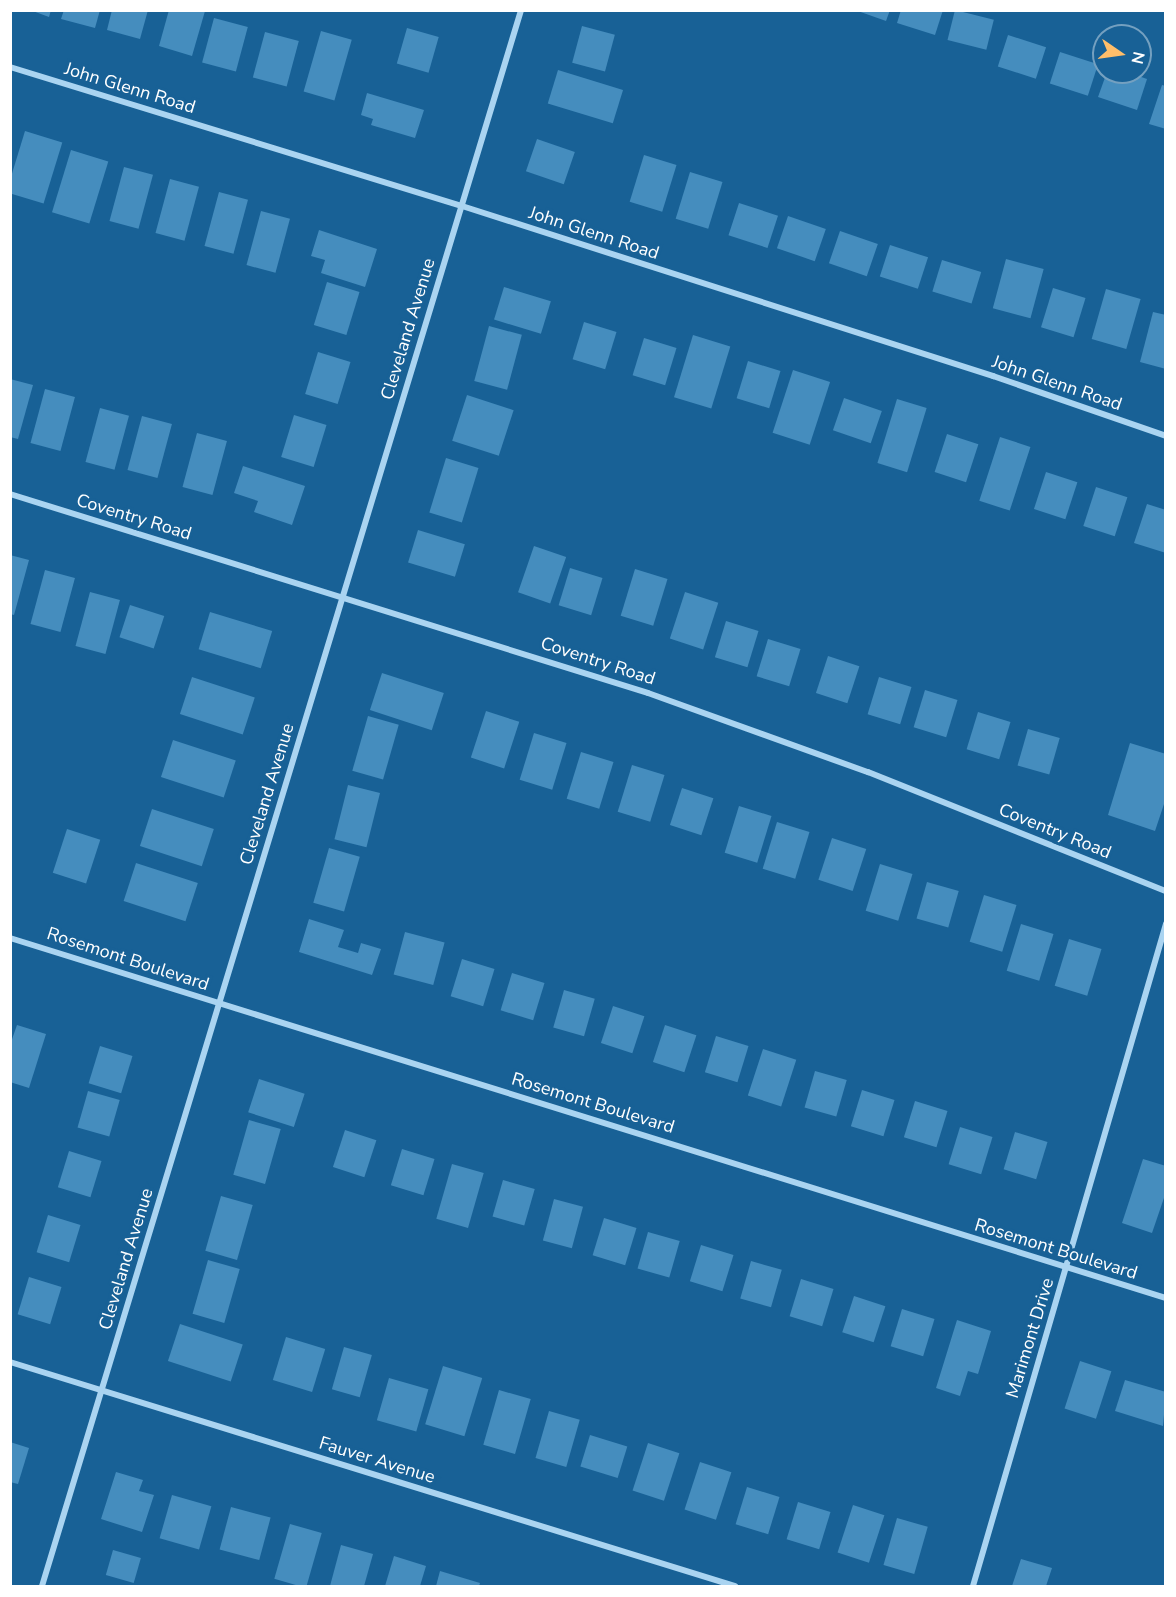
<!DOCTYPE html>
<html>
<head>
<meta charset="utf-8">
<style>
  body { margin:0 }
  #map { position:relative; width:1176px; height:1597px; overflow:hidden; background:#186196; font-family:"Nunito Sans",sans-serif }
  div>[style] { position:absolute }
  [style*='--x'] { left:calc(var(--x)*1px); top:calc(var(--y)*1px); width:calc(var(--w)*1px); rotate:calc(var(--a)*1deg) }
  .building>* { inset:0; background:#458dbe; transform-origin:0 0 }
  .minor>* { height:6px; margin:-3px; padding:0 3px; transform-origin:3px; border-radius:3px; background:#aad4f1 }
  span { translate:-50% -50%; white-space:nowrap; text-align:center; line-height:1.15; -webkit-text-stroke:6px #186196; paint-order:stroke }
  .street-label { font-size:18px; color:#fff }
  .frame { position:absolute; inset:0; border:12px solid #fff; pointer-events:none }
  .north { position:absolute; left:1092px; top:24px; width:60px; height:60px; box-sizing:border-box; background:#186196; border:2px solid #74a0c0; border-radius:50%; rotate:103deg; font-size:16px; font-weight:700; line-height:24px; text-align:center; color:#fff }
  .north::after { content:''; display:block; margin:auto; width:21px; height:27px; background:#ffbe6a; clip-path:polygon(50% 0,100% 100%,50% 72%,0 100%) }
</style>
</head>
<body>
<div id="map">
  <div class="building">
    <i style="clip-path:polygon(30px 10px,51px 10px,49px 17px)"></i>
    <i style="clip-path:polygon(64px 10px,100px 10px,95px 28px,61px 19px)"></i>
    <i style="clip-path:polygon(112px 10px,148px 10px,140px 39px,107px 30px)"></i>
    <i style="clip-path:polygon(169px 10px,205px 11px,192px 56px,159px 46px)"></i>
    <i style="clip-path:polygon(855px 10px,890px 10px,886px 21px)"></i>
    <i style="clip-path:polygon(901px 10px,943px 10px,935px 35px,897px 23px)"></i>
    <i style="left:955px;top:10px;width:40px;height:31px;rotate:14deg"></i>
    <i style="left:214px;top:18px;width:35px;height:46px;rotate:15deg"></i>
    <i style="left:582px;top:26px;width:34px;height:38px;rotate:15deg"></i>
    <i style="left:407px;top:28px;width:33px;height:37px;rotate:16deg"></i>
    <i style="left:321px;top:31px;width:32px;height:63px;rotate:16deg"></i>
    <i style="left:265px;top:32px;width:35px;height:47px;rotate:15deg"></i>
    <i style="left:1008px;top:35px;width:40px;height:33px;rotate:18deg"></i>
    <i style="left:1060px;top:52px;width:40px;height:33px;rotate:18deg"></i>
    <i style="left:558px;top:70px;width:68px;height:35px;rotate:17deg"></i>
    <i style="clip-path:polygon(1107px 72px,1127px 72px,1147px 79px,1137px 110px,1098px 97px)"></i>
    <i style="clip-path:polygon(1162px 85px,1166px 86px,1166px 129px,1149px 124px)"></i>
    <i style="clip-path:polygon(367px 93px,424px 110px,415px 138px,371px 125px,373px 119px,361px 115px)"></i>
    <i style="left:25px;top:131px;width:39px;height:64px;rotate:17deg"></i>
    <i style="left:537px;top:139px;width:40px;height:34px;rotate:19deg"></i>
    <i style="left:71px;top:150px;width:39px;height:65px;rotate:17deg"></i>
    <i style="left:644px;top:155px;width:34px;height:49px;rotate:17deg"></i>
    <i style="left:124px;top:167px;width:30px;height:56px;rotate:15deg"></i>
    <i style="left:690px;top:172px;width:34px;height:49px;rotate:17deg"></i>
    <i style="left:170px;top:179px;width:30px;height:56px;rotate:15deg"></i>
    <i style="left:219px;top:192px;width:30px;height:56px;rotate:15deg"></i>
    <i style="left:739px;top:203px;width:41px;height:34px;rotate:18deg"></i>
    <i style="left:261px;top:211px;width:30px;height:56px;rotate:15deg"></i>
    <i style="left:788px;top:216px;width:40px;height:34px;rotate:19deg"></i>
    <i style="clip-path:polygon(319px 230px,377px 249px,365px 287px,321px 273px,325px 260px,311px 256px)"></i>
    <i style="left:840px;top:231px;width:40px;height:34px;rotate:19deg"></i>
    <i style="left:890px;top:245px;width:40px;height:33px;rotate:18deg"></i>
    <i style="left:1006px;top:259px;width:39px;height:51px;rotate:15deg"></i>
    <i style="left:942px;top:260px;width:41px;height:33px;rotate:17deg"></i>
    <i style="left:327px;top:282px;width:34px;height:45px;rotate:17deg"></i>
    <i style="left:504px;top:287px;width:49px;height:34px;rotate:17deg"></i>
    <i style="left:1053px;top:288px;width:34px;height:41px;rotate:17deg"></i>
    <i style="left:1106px;top:289px;width:36px;height:52px;rotate:16deg"></i>
    <i style="clip-path:polygon(1153px 312px,1166px 315px,1166px 369px,1140px 362px)"></i>
    <i style="left:584px;top:322px;width:34px;height:39px;rotate:17deg"></i>
    <i style="left:489px;top:326px;width:34px;height:57px;rotate:15deg"></i>
    <i style="left:693px;top:335px;width:39px;height:65px;rotate:17deg"></i>
    <i style="left:644px;top:338px;width:34px;height:39px;rotate:17deg"></i>
    <i style="left:318px;top:352px;width:34px;height:44px;rotate:17deg"></i>
    <i style="left:748px;top:361px;width:34px;height:39px;rotate:17deg"></i>
    <i style="left:793px;top:370px;width:39px;height:66px;rotate:18deg"></i>
    <i style="clip-path:polygon(10px 379px,33px 385px,18px 439px,10px 437px)"></i>
    <i style="left:45px;top:389px;width:31px;height:56px;rotate:15deg"></i>
    <i style="left:467px;top:395px;width:49px;height:48px;rotate:18deg"></i>
    <i style="left:844px;top:398px;width:40px;height:34px;rotate:19deg"></i>
    <i style="left:897px;top:399px;width:31px;height:67px;rotate:17deg"></i>
    <i style="left:100px;top:408px;width:30px;height:56px;rotate:15deg"></i>
    <i style="left:294px;top:415px;width:34px;height:44px;rotate:17deg"></i>
    <i style="left:142px;top:416px;width:31px;height:56px;rotate:15deg"></i>
    <i style="left:197px;top:433px;width:31px;height:56px;rotate:15deg"></i>
    <i style="left:947px;top:434px;width:33px;height:40px;rotate:18deg"></i>
    <i style="left:1000px;top:437px;width:32px;height:67px;rotate:18deg"></i>
    <i style="left:446px;top:458px;width:34px;height:57px;rotate:17deg"></i>
    <i style="clip-path:polygon(243px 466px,305px 486px,292px 525px,254px 512px,258px 501px,234px 493px)"></i>
    <i style="left:1046px;top:472px;width:33px;height:39px;rotate:18deg"></i>
    <i style="left:1096px;top:487px;width:33px;height:41px;rotate:18deg"></i>
    <i style="clip-path:polygon(1147px 504px,1166px 510px,1166px 553px,1134px 543px)"></i>
    <i style="left:418px;top:530px;width:49px;height:34px;rotate:17deg"></i>
    <i style="left:534px;top:546px;width:34px;height:49px;rotate:19deg"></i>
    <i style="clip-path:polygon(10px 555px,29px 560px,14px 615px,10px 614px)"></i>
    <i style="left:570px;top:568px;width:34px;height:39px;rotate:17deg"></i>
    <i style="left:635px;top:569px;width:34px;height:49px;rotate:17deg"></i>
    <i style="left:45px;top:570px;width:31px;height:56px;rotate:15deg"></i>
    <i style="left:90px;top:592px;width:31px;height:56px;rotate:15deg"></i>
    <i style="left:685px;top:592px;width:35px;height:49px;rotate:18deg"></i>
    <i style="left:130px;top:605px;width:36px;height:34px;rotate:18deg"></i>
    <i style="left:210px;top:612px;width:65px;height:39px;rotate:17deg"></i>
    <i style="left:726px;top:621px;width:34px;height:38px;rotate:17deg"></i>
    <i style="left:768px;top:639px;width:34px;height:39px;rotate:17deg"></i>
    <i style="left:828px;top:656px;width:33px;height:39px;rotate:18deg"></i>
    <i style="left:382px;top:673px;width:65px;height:39px;rotate:18deg"></i>
    <i style="left:192px;top:677px;width:66px;height:39px;rotate:18deg"></i>
    <i style="left:879px;top:677px;width:34px;height:39px;rotate:17deg"></i>
    <i style="left:925px;top:690px;width:34px;height:39px;rotate:17deg"></i>
    <i style="left:486px;top:711px;width:35px;height:49px;rotate:18deg"></i>
    <i style="left:978px;top:712px;width:34px;height:39px;rotate:17deg"></i>
    <i style="left:368px;top:716px;width:32px;height:57px;rotate:16deg"></i>
    <i style="left:1028px;top:729px;width:33px;height:38px;rotate:16deg"></i>
    <i style="left:534px;top:733px;width:34px;height:49px;rotate:17deg"></i>
    <i style="left:173px;top:740px;width:66px;height:39px;rotate:18deg"></i>
    <i style="clip-path:polygon(1130px 743px,1166px 754px,1166px 798px,1155px 831px,1108px 815px)"></i>
    <i style="left:581px;top:752px;width:34px;height:49px;rotate:17deg"></i>
    <i style="left:632px;top:765px;width:34px;height:49px;rotate:17deg"></i>
    <i style="left:348px;top:785px;width:33px;height:56px;rotate:14deg"></i>
    <i style="left:682px;top:788px;width:33px;height:39px;rotate:18deg"></i>
    <i style="left:739px;top:806px;width:34px;height:49px;rotate:17deg"></i>
    <i style="left:152px;top:809px;width:65px;height:39px;rotate:18deg"></i>
    <i style="left:777px;top:822px;width:34px;height:49px;rotate:17deg"></i>
    <i style="left:67px;top:829px;width:35px;height:46px;rotate:18deg"></i>
    <i style="left:832px;top:838px;width:36px;height:44px;rotate:18deg"></i>
    <i style="left:329px;top:848px;width:32px;height:57px;rotate:16deg"></i>
    <i style="left:136px;top:863px;width:65px;height:40px;rotate:18deg"></i>
    <i style="left:880px;top:864px;width:34px;height:49px;rotate:17deg"></i>
    <i style="left:927px;top:882px;width:33px;height:38px;rotate:16deg"></i>
    <i style="left:984px;top:895px;width:34px;height:49px;rotate:17deg"></i>
    <i style="clip-path:polygon(309px 919px,344px 930px,338px 947px,358px 953px,361px 943px,381px 949px,372px 975px,299px 952px)"></i>
    <i style="left:1021px;top:924px;width:34px;height:49px;rotate:17deg"></i>
    <i style="left:405px;top:932px;width:41px;height:44px;rotate:15deg"></i>
    <i style="left:1069px;top:939px;width:34px;height:49px;rotate:17deg"></i>
    <i style="left:462px;top:959px;width:34px;height:39px;rotate:17deg"></i>
    <i style="left:512px;top:973px;width:34px;height:39px;rotate:17deg"></i>
    <i style="left:564px;top:990px;width:32px;height:39px;rotate:16deg"></i>
    <i style="left:613px;top:1006px;width:33px;height:39px;rotate:18deg"></i>
    <i style="clip-path:polygon(17px 1025px,46px 1034px,29px 1088px,10px 1082px,10px 1045px)"></i>
    <i style="left:665px;top:1025px;width:33px;height:39px;rotate:18deg"></i>
    <i style="left:716px;top:1036px;width:34px;height:38px;rotate:17deg"></i>
    <i style="left:100px;top:1046px;width:34px;height:39px;rotate:17deg"></i>
    <i style="left:763px;top:1049px;width:35px;height:49px;rotate:18deg"></i>
    <i style="left:815px;top:1071px;width:33px;height:38px;rotate:16deg"></i>
    <i style="left:259px;top:1079px;width:48px;height:35px;rotate:18deg"></i>
    <i style="left:862px;top:1090px;width:34px;height:38px;rotate:17deg"></i>
    <i style="left:88px;top:1091px;width:33px;height:38px;rotate:16deg"></i>
    <i style="left:915px;top:1101px;width:34px;height:38px;rotate:17deg"></i>
    <i style="left:249px;top:1120px;width:33px;height:57px;rotate:16deg"></i>
    <i style="left:960px;top:1127px;width:34px;height:39px;rotate:17deg"></i>
    <i style="left:345px;top:1130px;width:33px;height:39px;rotate:18deg"></i>
    <i style="left:1015px;top:1132px;width:34px;height:39px;rotate:17deg"></i>
    <i style="left:402px;top:1149px;width:34px;height:38px;rotate:17deg"></i>
    <i style="left:69px;top:1151px;width:34px;height:38px;rotate:17deg"></i>
    <i style="clip-path:polygon(1143px 1159px,1166px 1166px,1166px 1192px,1152px 1233px,1122px 1223px)"></i>
    <i style="left:452px;top:1164px;width:33px;height:57px;rotate:16deg"></i>
    <i style="left:503px;top:1180px;width:33px;height:38px;rotate:16deg"></i>
    <i style="left:221px;top:1196px;width:33px;height:57px;rotate:16deg"></i>
    <i style="left:554px;top:1199px;width:30px;height:43px;rotate:15deg"></i>
    <i style="left:48px;top:1215px;width:34px;height:39px;rotate:17deg"></i>
    <i style="left:604px;top:1218px;width:34px;height:39px;rotate:17deg"></i>
    <i style="left:648px;top:1232px;width:33px;height:38px;rotate:16deg"></i>
    <i style="left:701px;top:1245px;width:34px;height:38px;rotate:17deg"></i>
    <i style="left:208px;top:1260px;width:33px;height:56px;rotate:16deg"></i>
    <i style="left:751px;top:1261px;width:32px;height:39px;rotate:16deg"></i>
    <i style="left:29px;top:1277px;width:34px;height:39px;rotate:17deg"></i>
    <i style="left:801px;top:1279px;width:34px;height:39px;rotate:17deg"></i>
    <i style="left:854px;top:1296px;width:33px;height:38px;rotate:18deg"></i>
    <i style="left:902px;top:1309px;width:34px;height:39px;rotate:17deg"></i>
    <i style="clip-path:polygon(957px 1320px,991px 1331px,978px 1374px,968px 1371px,960px 1396px,936px 1388px)"></i>
    <i style="left:180px;top:1324px;width:66px;height:39px;rotate:18deg"></i>
    <i style="left:286px;top:1337px;width:41px;height:45px;rotate:17deg"></i>
    <i style="left:344px;top:1347px;width:29px;height:44px;rotate:16deg"></i>
    <i style="left:1080px;top:1361px;width:33px;height:50px;rotate:18deg"></i>
    <i style="left:443px;top:1366px;width:41px;height:61px;rotate:17deg"></i>
    <i style="left:389px;top:1378px;width:41px;height:44px;rotate:16deg"></i>
    <i style="clip-path:polygon(1125px 1380px,1166px 1392px,1163px 1426px,1115px 1411px)"></i>
    <i style="left:499px;top:1390px;width:33px;height:57px;rotate:16deg"></i>
    <i style="left:549px;top:1411px;width:32px;height:49px;rotate:16deg"></i>
    <i style="left:590px;top:1435px;width:39px;height:33px;rotate:17deg"></i>
    <i style="clip-path:polygon(10px 1442px,29px 1448px,18px 1484px,10px 1482px)"></i>
    <i style="left:648px;top:1443px;width:33px;height:50px;rotate:18deg"></i>
    <i style="left:700px;top:1462px;width:33px;height:50px;rotate:18deg"></i>
    <i style="clip-path:polygon(116px 1472px,143px 1480px,139px 1491px,154px 1495px,142px 1532px,101px 1519px)"></i>
    <i style="left:747px;top:1487px;width:34px;height:39px;rotate:17deg"></i>
    <i style="left:172px;top:1495px;width:41px;height:45px;rotate:16deg"></i>
    <i style="left:798px;top:1502px;width:34px;height:39px;rotate:17deg"></i>
    <i style="left:853px;top:1505px;width:33px;height:50px;rotate:18deg"></i>
    <i style="left:231px;top:1507px;width:41px;height:44px;rotate:15deg"></i>
    <i style="left:897px;top:1518px;width:32px;height:49px;rotate:16deg"></i>
    <i style="left:290px;top:1524px;width:33px;height:57px;rotate:16deg"></i>
    <i style="clip-path:polygon(341px 1545px,373px 1554px,364px 1586px,330px 1586px)"></i>
    <i style="left:113px;top:1550px;width:29px;height:26px;rotate:16deg"></i>
    <i style="clip-path:polygon(394px 1556px,426px 1566px,420px 1586px,385px 1586px)"></i>
    <i style="clip-path:polygon(1021px 1559px,1052px 1568px,1046px 1586px,1012px 1586px)"></i>
    <i style="clip-path:polygon(440px 1571px,480px 1583px,479px 1586px,436px 1586px)"></i>
  </div>
  <div class="minor">
    <i style="--x:10;--y:67;--w:473;--a:17.1"></i>
    <i style="--x:462;--y:206;--w:558;--a:17.75"></i>
    <i style="--x:993;--y:376;--w:183;--a:19.1"></i>
    <i style="--x:10;--y:494;--w:668;--a:17.32"></i>
    <i style="--x:648;--y:693;--w:234;--a:19.8"></i>
    <i style="--x:868;--y:772;--w:321;--a:21.8"></i>
    <i style="--x:10;--y:938;--w:1211;--a:17.3"></i>
    <i style="--x:10;--y:1362;--w:759;--a:17.17"></i>
    <i style="--x:42;--y:1586;--w:1647;--a:-73.09"></i>
    <i style="--x:973;--y:1586;--w:690;--a:-73.75"></i>
  </div>
  <div class="street-label">
    <span style="left:130px;top:88px;rotate:17deg">John Glenn Road</span>
    <span style="left:594px;top:233px;rotate:18deg">John Glenn Road</span>
    <span style="left:408px;top:329px;rotate:-73deg">Cleveland Avenue</span>
    <span style="left:1057px;top:383px;rotate:19deg">John Glenn Road</span>
    <span style="left:134px;top:517px;rotate:17deg">Coventry Road</span>
    <span style="left:598px;top:661px;rotate:18deg">Coventry Road</span>
    <span style="left:267px;top:794px;rotate:-73deg">Cleveland Avenue</span>
    <span style="left:1055px;top:831px;rotate:22deg">Coventry Road</span>
    <span style="left:128px;top:959px;rotate:18deg">Rosemont Boulevard</span>
    <span style="left:593px;top:1103px;rotate:17deg">Rosemont Boulevard</span>
    <span style="left:1056px;top:1249px;rotate:17deg">Rosemont Boulevard</span>
    <span style="left:126px;top:1259px;rotate:-73deg">Cleveland Avenue</span>
    <span style="left:1030px;top:1338px;rotate:-73deg">Marimont Drive</span>
    <span style="left:377px;top:1460px;rotate:17deg">Fauver Avenue</span>
  </div>
  <div class="frame"></div>
  <div class="north">N</div>
</div>
</body>
</html>
